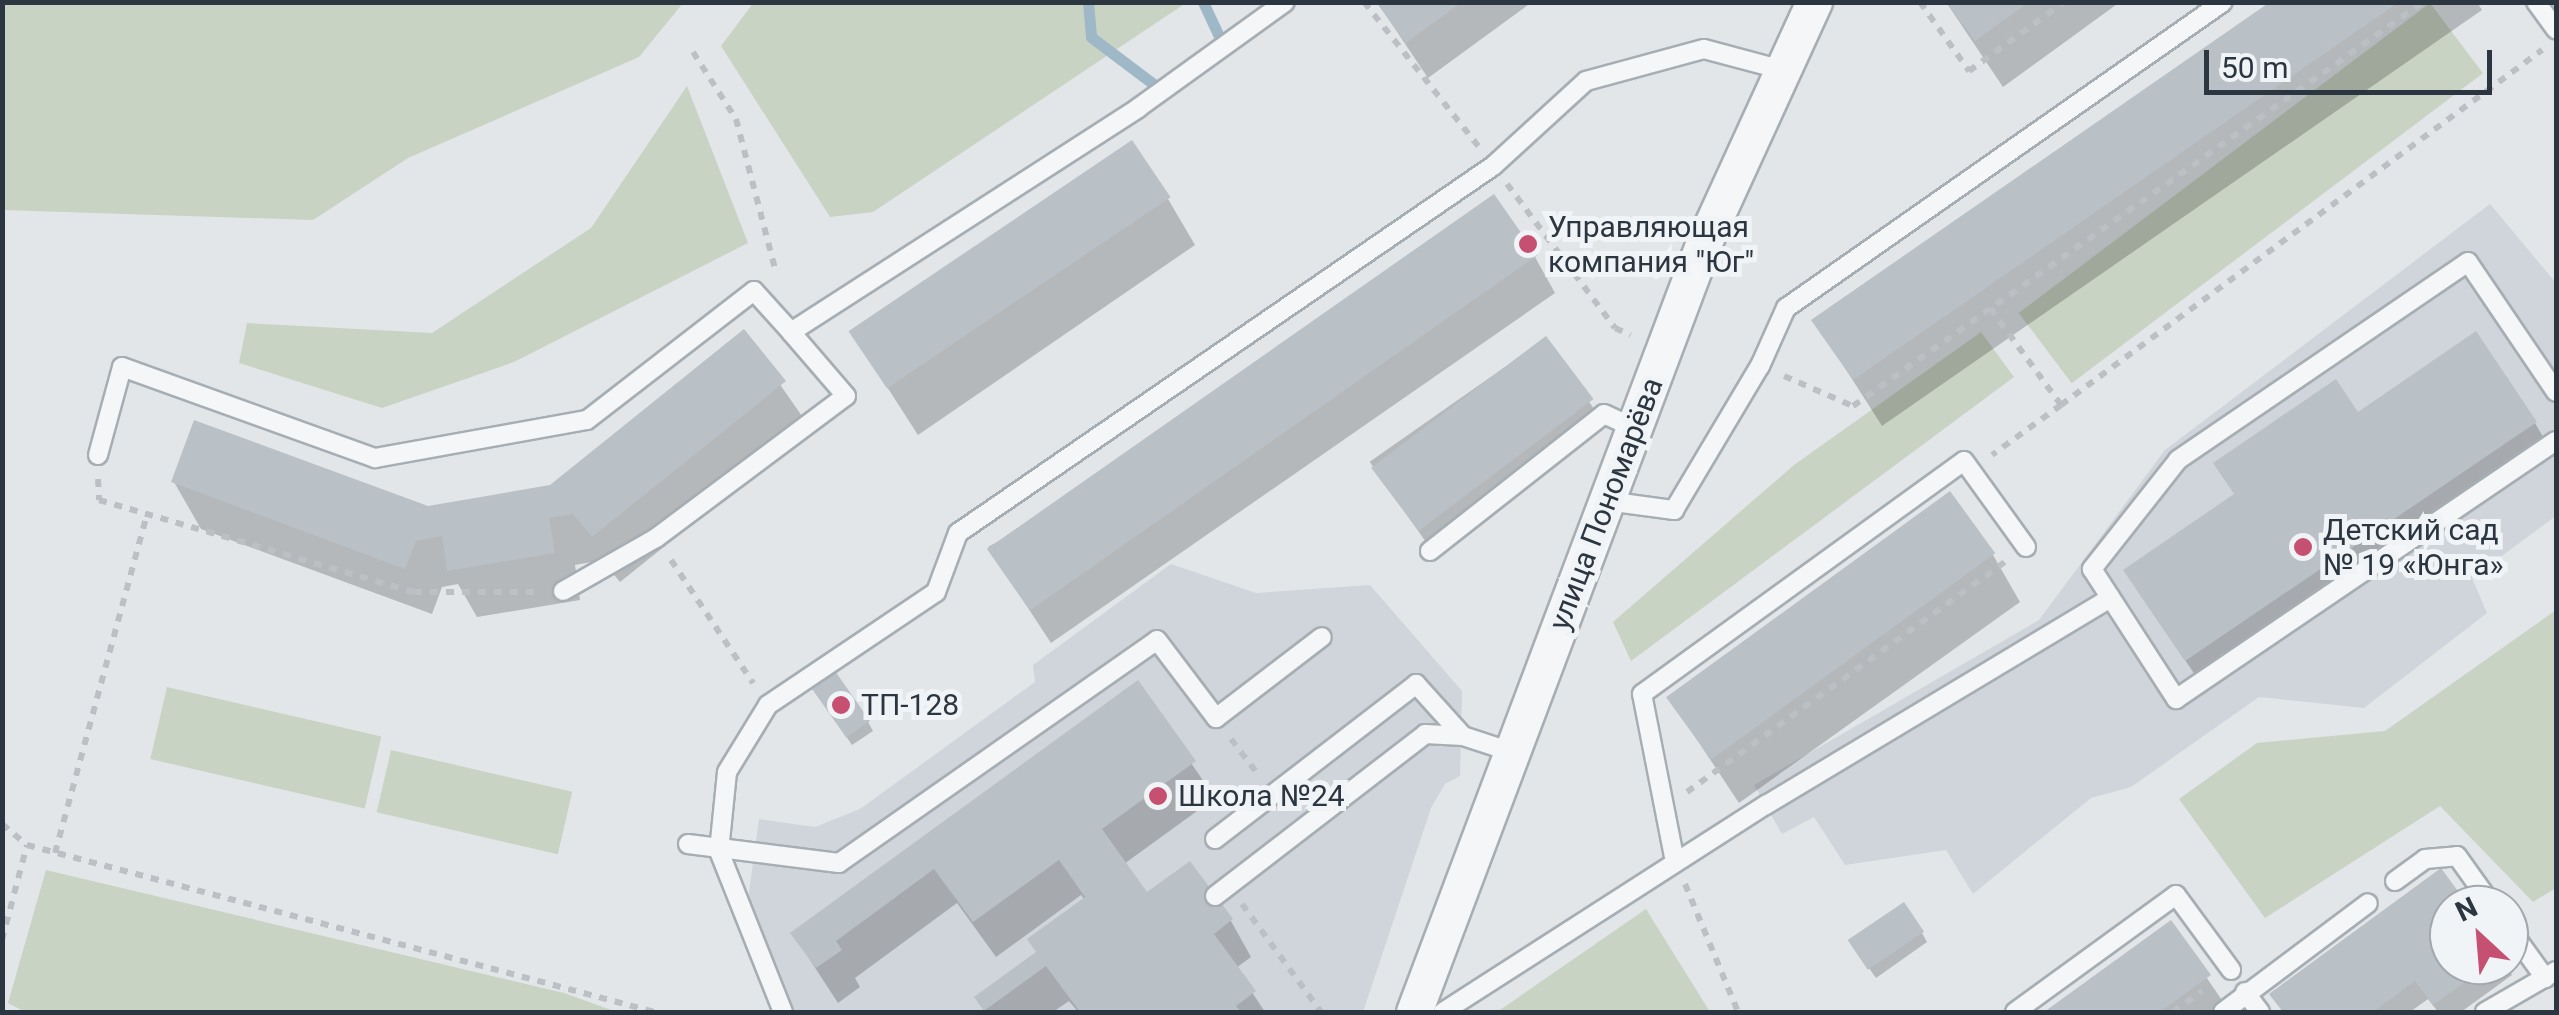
<!DOCTYPE html>
<html>
<head>
<meta charset="utf-8">
<style>
  body { margin:0 }
  #map { position:relative; width:2559px; height:1015px; overflow:hidden; background:#e2e6e9; font-family:Roboto,sans-serif }
  div>[style] { position:absolute }
  [style*='--x'] { left:calc(var(--x)*1px); top:calc(var(--y)*1px); width:calc(var(--w)*1px); rotate:calc(var(--a)*1deg) }
  .built>* { inset:0; background:#d0d5db }
  .green>* { inset:0; background:#c9d3c3; transform-origin:0 0 }
  .shadow>* { inset:0; background:#0003; transform-origin:0 0 }
  .stream>* { height:11px; margin:-5.5px; padding:0 5.5px; transform-origin:5.5px; border-radius:5.5px; background:#9fb8c7 }
  .building>* { inset:0; background:#b9c0c6; transform-origin:0 0 }
  .path>* { height:6px; margin-top:-3px; transform-origin:0; background:repeating-linear-gradient(90deg,#bcc0c4 0 8px,transparent 0 16px) }
  .roads { filter:drop-shadow(2px 0 #a7aeb3) drop-shadow(-2px 0 #a7aeb3) drop-shadow(0 2px #a7aeb3) drop-shadow(0 -2px #a7aeb3) }
  .service>* { height:18px; margin:-9px; padding:0 9px; transform-origin:9px; border-radius:9px; background:#f4f6f8 }
  .minor>* { height:35px; margin:-17.5px; padding:0 17.5px; transform-origin:17.5px; border-radius:17.5px; background:#f4f6f8 }
  .dots>* { width:28px; height:28px; translate:-50% -50%; box-sizing:border-box; border:5px solid #f1f4f7; border-radius:50% }
  span { translate:-50% -50%; white-space:nowrap; text-align:center; line-height:1.15; -webkit-text-stroke:10px #f1f4f7; paint-order:stroke }
  .poi-label { font-size:30px; color:#2b3640 }
  .left { translate:0 -50%; text-align:left }
  .street-label { font-size:30px; color:#2b3640 }
  .frame { position:absolute; inset:0; border:5px solid #2b3640; pointer-events:none }
  .north { position:absolute; left:2429px; top:885px; width:100px; height:100px; box-sizing:border-box; background:#f1f4f7; border:2px solid #a2a8ae; border-radius:50%; rotate:334deg; font-size:28px; font-weight:700; line-height:40px; text-align:center; color:#2b3640 }
  .north::after { content:''; display:block; margin:auto; width:35px; height:45px; background:#c55072; clip-path:polygon(50% 0,100% 100%,50% 72%,0 100%) }
  .scale { position:absolute; left:2204px; top:50px; width:288px; height:45px; box-sizing:border-box; border:5px solid #2b3640; border-top:0; padding-left:12px; font-size:30px; line-height:35px; white-space:nowrap; color:#2b3640; -webkit-text-stroke:8px #f1f4f7; paint-order:stroke }
</style>
</head>
<body>
<div id="map">
  <div class="built">
    <i style="clip-path:polygon(2490px 204px,2556px 283px,2556px 516px,2472px 578px,2487px 613px,2364px 708px,2259px 697px,2131px 787px,2091px 798px,1973px 894px,1946px 850px,1845px 865px,1814px 817px,1782px 834px,1754px 785px,2039px 620px,2165px 450px)"></i>
    <i style="clip-path:polygon(1171px 564px,1256px 593px,1370px 585px,1462px 691px,1460px 776px,1445px 784px,1431px 808px,1363px 1012px,795px 1012px,748px 900px,759px 819px,815px 827px,860px 809px,1035px 682px,1033px 665px)"></i>
  </div>
  <div class="green">
    <i style="clip-path:polygon(3px 2px,683px 2px,683px 3px,639px 57px,408px 158px,313px 220px,3px 210px)"></i>
    <i style="clip-path:polygon(754px 2px,1186px 2px,1186px 3px,873px 212px,830px 217px,721px 46px)"></i>
    <i style="left:2430px;top:3px;width:88px;height:515px;rotate:53deg"></i>
    <i style="clip-path:polygon(687px 86px,748px 243px,514px 362px,382px 408px,239px 363px,247px 323px,432px 333px,591px 228px)"></i>
    <i style="clip-path:polygon(1981px 332px,2014px 377px,1631px 661px,1613px 622px,1794px 465px)"></i>
    <i style="clip-path:polygon(2556px 610px,2556px 888px,2533px 902px,2440px 806px,2265px 918px,2179px 799px,2257px 743px,2385px 731px)"></i>
    <i style="left:167px;top:687px;width:220px;height:74px;rotate:13deg"></i>
    <i style="left:391px;top:750px;width:186px;height:64px;rotate:13deg"></i>
    <i style="clip-path:polygon(46px 870px,564px 993px,617px 1012px,25px 1012px,8px 1003px)"></i>
    <i style="clip-path:polygon(1646px 909px,1710px 1012px,1497px 1012px)"></i>
  </div>
  <div class="shadow">
    <i style="clip-path:polygon(1377px 2px,1532px 2px,1428px 78px)"></i>
    <i style="clip-path:polygon(1946px 2px,2120px 2px,2003px 87px)"></i>
    <i style="clip-path:polygon(2274px 2px,2477px 2px,2482px 10px,1882px 426px,1815px 321px)"></i>
    <i style="clip-path:polygon(1168px 199px,1195px 245px,918px 435px,853px 334px)"></i>
    <i style="clip-path:polygon(1535px 257px,1555px 293px,1051px 643px,988px 547px)"></i>
    <i style="clip-path:polygon(744px 333px,811px 429px,620px 582px,602px 560px,575px 565px,580px 600px,477px 617px,458px 584px,442px 587px,432px 614px,201px 529px,174px 482px,428px 509px,551px 487px)"></i>
    <i style="left:1545px;top:339px;width:99px;height:214px;rotate:55deg"></i>
    <i style="clip-path:polygon(2357px 415px,2535px 423px,2546px 442px,2198px 679px,2137px 590px)"></i>
    <i style="clip-path:polygon(1993px 555px,2020px 602px,1739px 803px,1668px 696px)"></i>
    <i style="clip-path:polygon(1137px 684px,1215px 798px,1124px 864px,1147px 896px,1231px 921px,1251px 957px,1236px 968px,1265px 1012px,1078px 1012px,1069px 1001px,1053px 1012px,986px 1012px,977px 998px,1038px 954px,1085px 900px,1081px 895px,996px 957px,957px 903px,855px 978px,860px 987px,838px 1003px,793px 934px)"></i>
    <i style="clip-path:polygon(820px 698px,868px 722px,873px 731px,852px 745px)"></i>
    <i style="clip-path:polygon(2440px 872px,2464px 905px,2449px 905px,2449px 965px,2507px 965px,2512px 975px,2461px 1012px,2438px 1012px,2428px 999px,2410px 1012px,2283px 1012px,2272px 995px)"></i>
    <i style="clip-path:polygon(2170px 924px,2230px 1012px,2048px 1012px)"></i>
    <i style="clip-path:polygon(1922px 933px,1927px 942px,1876px 978px,1857px 951px)"></i>
  </div>
  <div class="stream">
    <i style="--x:1088;--y:2;--w:35;--a:85"></i>
    <i style="--x:1091;--y:37;--w:81;--a:37"></i>
    <i style="--x:1203;--y:2;--w:38;--a:65"></i>
  </div>
  <div class="building">
    <i style="clip-path:polygon(1376px 2px,1462px 2px,1406px 43px)"></i>
    <i style="clip-path:polygon(1946px 2px,2029px 2px,1975px 41px)"></i>
    <i style="clip-path:polygon(2270px 2px,2399px 2px,1853px 380px,1811px 320px)"></i>
    <i style="left:1132px;top:140px;width:69px;height:342px;rotate:56deg"></i>
    <i style="left:1494px;top:194px;width:75px;height:619px;rotate:55deg"></i>
    <i style="clip-path:polygon(744px 329px,786px 381px,592px 537px,573px 514px,549px 518px,555px 553px,447px 571px,442px 536px,416px 541px,405px 569px,171px 482px,194px 420px,428px 506px,550px 485px)"></i>
    <i style="clip-path:polygon(2476px 331px,2537px 422px,2185px 661px,2123px 570px,2234px 494px,2213px 463px,2336px 379px,2358px 412px)"></i>
    <i style="left:1546px;top:336px;width:79px;height:219px;rotate:53deg"></i>
    <i style="left:1950px;top:491px;width:77px;height:351px;rotate:54deg"></i>
    <i style="left:835px;top:671px;width:61px;height:29px;rotate:55deg"></i>
    <i style="clip-path:polygon(1138px 680px,1196px 761px,1102px 829px,1147px 892px,1190px 861px,1233px 919px,1214px 934px,1256px 991px,1236px 1006px,1241px 1012px,1080px 1012px,1046px 966px,984px 1011px,974px 997px,1036px 952px,1027px 939px,1085px 897px,1059px 860px,973px 922px,934px 869px,836px 941px,842px 950px,816px 968px,790px 933px)"></i>
    <i style="clip-path:polygon(2441px 868px,2468px 905px,2449px 905px,2449px 965px,2489px 965px,2433px 1005px,2415px 981px,2373px 1012px,2283px 1012px,2269px 994px)"></i>
    <i style="left:1904px;top:902px;width:36px;height:68px;rotate:56deg"></i>
    <i style="clip-path:polygon(2171px 920px,2211px 975px,2160px 1012px,2044px 1012px)"></i>
  </div>
  <div class="path">
    <i style="--x:1364;--y:2;--w:184;--a:51.6"></i>
    <i style="--x:1920;--y:2;--w:85;--a:54.6"></i>
    <i style="--x:1969;--y:71;--w:117;--a:-36"></i>
    <i style="--x:693;--y:52;--w:80;--a:57.3"></i>
    <i style="--x:736;--y:119;--w:159;--a:75.4"></i>
    <i style="--x:1507;--y:184;--w:180;--a:53.1"></i>
    <i style="--x:1615;--y:328;--w:17;--a:24"></i>
    <i style="--x:1990;--y:308;--w:120;--a:53.8"></i>
    <i style="--x:2061;--y:405;--w:85;--a:144.1"></i>
    <i style="--x:1784;--y:376;--w:75;--a:23.5"></i>
    <i style="--x:1853;--y:406;--w:699;--a:-35.33"></i>
    <i style="--x:2061;--y:405;--w:598;--a:-36.43"></i>
    <i style="--x:98;--y:479;--w:21;--a:87"></i>
    <i style="--x:99;--y:500;--w:328;--a:16.3"></i>
    <i style="--x:414;--y:592;--w:123;--a:0"></i>
    <i style="--x:671;--y:560;--w:148;--a:56.3"></i>
    <i style="--x:1231;--y:739;--w:43;--a:52.6"></i>
    <i style="--x:1687;--y:792;--w:392;--a:-35.9"></i>
    <i style="--x:2;--y:824;--w:33;--a:40"></i>
    <i style="--x:27;--y:845;--w:650;--a:14.89"></i>
    <i style="--x:55;--y:853;--w:351;--a:-74.8"></i>
    <i style="--x:1685;--y:884;--w:139;--a:67.5"></i>
    <i style="--x:1242;--y:904;--w:134;--a:53.8"></i>
    <i style="--x:2;--y:940;--w:98;--a:-75.3"></i>
    <i style="--x:2173;--y:1012;--w:36;--a:-36"></i>
  </div>
  <div class="roads">
    <div class="service">
      <i style="--x:2536;--y:2;--w:34;--a:54"></i>
      <i style="--x:2556;--y:392;--w:157;--a:-124.1"></i>
      <i style="--x:2468;--y:262;--w:351;--a:145.7"></i>
      <i style="--x:2178;--y:460;--w:139;--a:128.3"></i>
      <i style="--x:2092;--y:569;--w:155;--a:57.1"></i>
      <i style="--x:2176;--y:699;--w:459;--a:-34.2"></i>
      <i style="--x:98;--y:455;--w:91;--a:-74.7"></i>
      <i style="--x:122;--y:367;--w:269;--a:19.8"></i>
      <i style="--x:375;--y:458;--w:215;--a:-10.2"></i>
      <i style="--x:587;--y:420;--w:211;--a:-37.7"></i>
      <i style="--x:754;--y:291;--w:55;--a:47.9"></i>
      <i style="--x:791;--y:332;--w:413;--a:-32.8"></i>
      <i style="--x:1138;--y:108;--w:181;--a:-35.8"></i>
      <i style="--x:1607;--y:501;--w:68;--a:7.7"></i>
      <i style="--x:1674;--y:510;--w:168;--a:-59.2"></i>
      <i style="--x:1760;--y:366;--w:64;--a:-65.9"></i>
      <i style="--x:1786;--y:308;--w:533;--a:-35"></i>
      <i style="--x:1430;--y:551;--w:221;--a:-38.2"></i>
      <i style="--x:1604;--y:414;--w:33;--a:25"></i>
      <i style="--x:563;--y:591;--w:107;--a:-29.7"></i>
      <i style="--x:656;--y:538;--w:237;--a:-36.8"></i>
      <i style="--x:846;--y:396;--w:84;--a:-130.7"></i>
      <i style="--x:1215;--y:839;--w:254;--a:-37.6"></i>
      <i style="--x:1416;--y:684;--w:70;--a:47.9"></i>
      <i style="--x:688;--y:844;--w:152;--a:7.2"></i>
      <i style="--x:839;--y:863;--w:388;--a:-35"></i>
      <i style="--x:1157;--y:640;--w:98;--a:52.9"></i>
      <i style="--x:1216;--y:718;--w:133;--a:-37.4"></i>
      <i style="--x:1675;--y:862;--w:171;--a:-101.1"></i>
      <i style="--x:1642;--y:694;--w:397;--a:-35.9"></i>
      <i style="--x:1964;--y:461;--w:106;--a:54.2"></i>
      <i style="--x:2395;--y:881;--w:37;--a:-36"></i>
      <i style="--x:2425;--y:859;--w:32;--a:-5"></i>
      <i style="--x:2457;--y:856;--w:60;--a:54.5"></i>
      <i style="--x:1215;--y:896;--w:265;--a:-37.6"></i>
      <i style="--x:1425;--y:734;--w:38;--a:3"></i>
      <i style="--x:1463;--y:736;--w:52;--a:18.1"></i>
      <i style="--x:2509;--y:928;--w:62;--a:54.2"></i>
      <i style="--x:2245;--y:992;--w:25;--a:53"></i>
      <i style="--x:783;--y:1012;--w:173;--a:-111.7"></i>
      <i style="--x:719;--y:851;--w:79;--a:-84.2"></i>
      <i style="--x:727;--y:772;--w:79;--a:-58.5"></i>
      <i style="--x:768;--y:705;--w:202;--a:-33.9"></i>
      <i style="--x:936;--y:592;--w:63;--a:-69.6"></i>
      <i style="--x:958;--y:533;--w:649;--a:-34.45"></i>
      <i style="--x:1493;--y:166;--w:126;--a:-42.4"></i>
      <i style="--x:1586;--y:81;--w:122;--a:-15.2"></i>
      <i style="--x:1704;--y:49;--w:82;--a:14.9"></i>
      <i style="--x:1443;--y:1012;--w:384;--a:-32.7"></i>
      <i style="--x:1766;--y:805;--w:402;--a:-31"></i>
      <i style="--x:2015;--y:1012;--w:199;--a:-36"></i>
      <i style="--x:2176;--y:895;--w:93;--a:53.7"></i>
      <i style="--x:2223;--y:1012;--w:181;--a:-36.9"></i>
      <i style="--x:2485;--y:1012;--w:82;--a:-30"></i>
    </div>
    <div class="minor">
      <i style="--x:1414;--y:1012;--w:823;--a:-69.36"></i>
      <i style="--x:1704;--y:242;--w:264;--a:-65.4"></i>
    </div>
  </div>
  <div class="dots">
    <i style="left:1528px;top:244px;background:#c55072"></i>
    <i style="left:2303px;top:547px;background:#c55072"></i>
    <i style="left:841px;top:705px;background:#c55072"></i>
    <i style="left:1158px;top:796px;background:#c55072"></i>
  </div>
  <div class="poi-label">
    <span class="left" style="left:1548px;top:244px">Управляющая<br>компания "Юг"</span>
    <span class="left" style="left:2323px;top:547px">Детский сад<br>№ 19 «Юнга»</span>
    <span class="left" style="left:861px;top:705px">ТП-128</span>
    <span class="left" style="left:1178px;top:796px">Школа №24</span>
  </div>
  <div class="street-label">
    <span style="left:1606px;top:504px;rotate:-69deg">улица Пономарёва</span>
  </div>
  <div class="frame"></div>
  <div class="north">N</div>
  <div class="scale">50 m</div>
</div>
</body>
</html>
